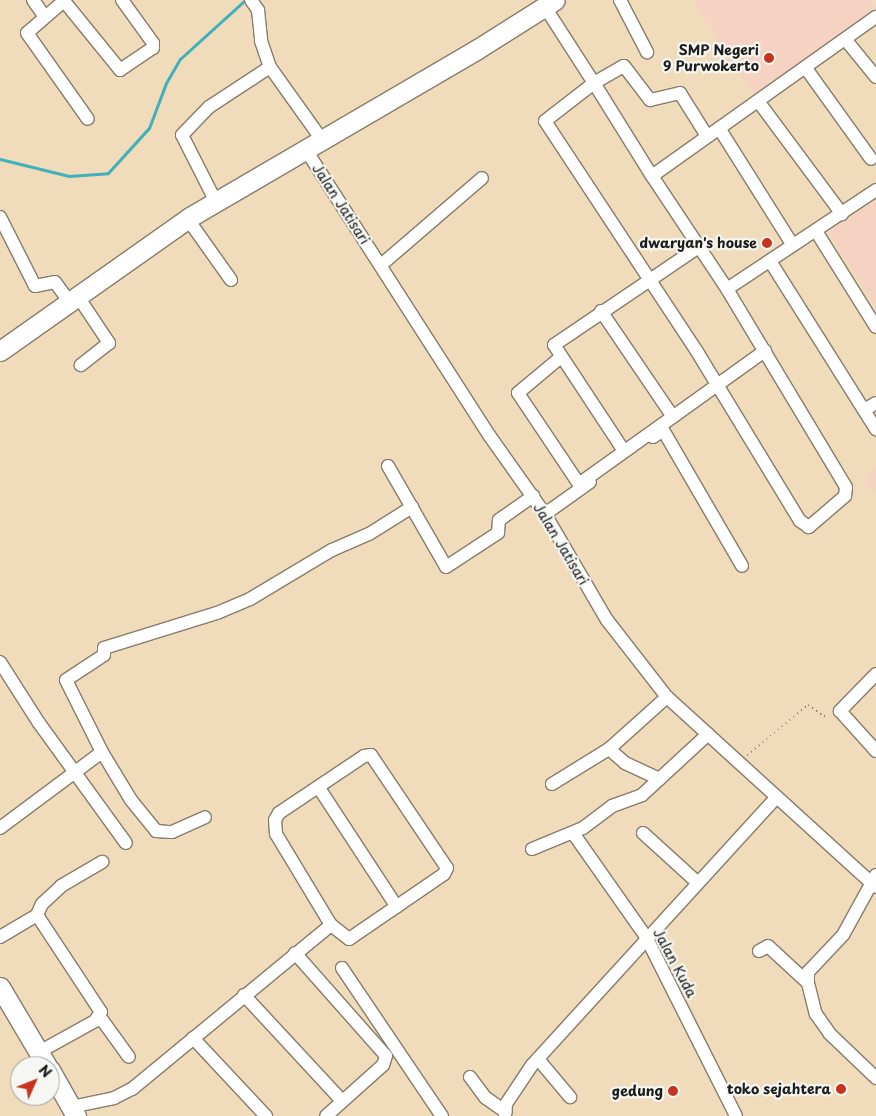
<!DOCTYPE html>
<html>
<head>
<meta charset="utf-8">
<style>
  body { margin:0 }
  #map { position:relative; width:876px; height:1116px; overflow:hidden; background:#f0dcba; font-family:"Playpen Sans",sans-serif }
  div>[style] { position:absolute }
  [style*='--x'] { left:calc(var(--x)*1px); top:calc(var(--y)*1px); width:calc(var(--w)*1px); rotate:calc(var(--a)*1deg) }
  .built>* { inset:0; background:#f5d2c2 }
  .stream>* { height:3px; margin:-1.5px; padding:0 1.5px; transform-origin:1.5px; border-radius:1.5px; background:#40b0bc }
  .path>* { height:2px; margin-top:-1px; transform-origin:0; background:repeating-linear-gradient(90deg,#867c6b 0 1px,transparent 0 5px) }
  .roads { filter:drop-shadow(1px 0 #867c6b) drop-shadow(-1px 0 #867c6b) drop-shadow(0 1px #867c6b) drop-shadow(0 -1px #867c6b) }
  .street>* { height:12px; margin:-6px; padding:0 6px; transform-origin:6px; border-radius:6px; background:#fff }
  .secondary>* { height:19px; margin:-9.5px; padding:0 9.5px; transform-origin:9.5px; border-radius:9.5px; background:#fff }
  .dots>* { width:14px; height:14px; translate:-50% -50%; box-sizing:border-box; border:2px solid #f6f6f2; border-radius:50% }
  span { translate:-50% -50%; white-space:nowrap; text-align:center; line-height:1.15; -webkit-text-stroke:4.5px #f6f6f2; paint-order:stroke }
  .poi-label { font-size:14px; color:#1c1c1c; font-weight:700 }
  .right { translate:-100% -50%; text-align:right }
  .street-label { font-size:14px; color:#1c1c1c }
  .north { position:absolute; left:10px; top:1056px; width:50px; height:50px; box-sizing:border-box; background:#f6f6f2; border:1px solid #9f9f9c; border-radius:50%; rotate:46deg; font-size:14px; font-weight:700; line-height:20px; text-align:center; color:#1c1c1c }
  .north::after { content:''; display:block; margin:auto; width:18px; height:22px; background:#c8321e; clip-path:polygon(50% 0,100% 100%,50% 72%,0 100%) }
</style>
</head>
<body>
<div id="map">
  <div class="built">
    <i style="clip-path:polygon(693px 0,871px 0,876px 9px,754px 96px)"></i>
    <i style="clip-path:polygon(876px 201px,876px 308px,828px 231px)"></i>
    <i style="clip-path:polygon(876px 466px,876px 491px,863px 484px)"></i>
  </div>
  <div class="stream">
    <i style="--x:0;--y:159;--w:71;--a:13.8"></i>
    <i style="--x:69;--y:176;--w:39;--a:-4"></i>
    <i style="--x:108;--y:173;--w:61;--a:-47.7"></i>
    <i style="--x:149;--y:128;--w:48;--a:-69.3"></i>
    <i style="--x:166;--y:83;--w:28;--a:-60"></i>
    <i style="--x:180;--y:59;--w:88;--a:-42.2"></i>
  </div>
  <div class="path">
    <i style="--x:747;--y:755;--w:79;--a:-39.3"></i>
    <i style="--x:808;--y:705;--w:19;--a:35"></i>
    <i style="--x:824;--y:716;--w:5;--a:-11"></i>
  </div>
  <div class="roads">
    <div class="street">
      <i style="--x:33;--y:0;--w:19;--a:55"></i>
      <i style="--x:65;--y:0;--w:50;--a:139"></i>
      <i style="--x:27;--y:33;--w:105;--a:54.7"></i>
      <i style="--x:251;--y:0;--w:12;--a:55"></i>
      <i style="--x:258;--y:10;--w:31;--a:84"></i>
      <i style="--x:261;--y:41;--w:28;--a:71"></i>
      <i style="--x:270;--y:67;--w:90;--a:54.5"></i>
      <i style="--x:620;--y:0;--w:59;--a:62.6"></i>
      <i style="--x:64;--y:1;--w:89;--a:50.9"></i>
      <i style="--x:120;--y:70;--w:40;--a:-34"></i>
      <i style="--x:153;--y:48;--w:5;--a:-90"></i>
      <i style="--x:153;--y:43;--w:53;--a:-125.8"></i>
      <i style="--x:545;--y:7;--w:90;--a:57.2"></i>
      <i style="--x:594;--y:83;--w:110;--a:58.1"></i>
      <i style="--x:652;--y:176;--w:136;--a:56.4"></i>
      <i style="--x:727;--y:289;--w:231;--a:59"></i>
      <i style="--x:846;--y:487;--w:9;--a:96"></i>
      <i style="--x:845;--y:496;--w:48;--a:139.3"></i>
      <i style="--x:809;--y:527;--w:11;--a:-146"></i>
      <i style="--x:800;--y:521;--w:200;--a:-121.3"></i>
      <i style="--x:696;--y:350;--w:274;--a:-123.4"></i>
      <i style="--x:545;--y:121;--w:62;--a:-37.8"></i>
      <i style="--x:594;--y:83;--w:34;--a:-30"></i>
      <i style="--x:624;--y:66;--w:43;--a:52.6"></i>
      <i style="--x:650;--y:100;--w:31;--a:-13"></i>
      <i style="--x:680;--y:93;--w:51;--a:57.9"></i>
      <i style="--x:845;--y:39;--w:49;--a:50.8"></i>
      <i style="--x:805;--y:67;--w:113;--a:54.3"></i>
      <i style="--x:758;--y:101;--w:141;--a:53.4"></i>
      <i style="--x:719;--y:128;--w:137;--a:57.8"></i>
      <i style="--x:306;--y:150;--w:339;--a:57.3"></i>
      <i style="--x:489;--y:435;--w:97;--a:54.7"></i>
      <i style="--x:545;--y:514;--w:123;--a:59.7"></i>
      <i style="--x:607;--y:620;--w:98;--a:52.1"></i>
      <i style="--x:667;--y:697;--w:282;--a:42.3"></i>
      <i style="--x:652;--y:176;--w:275;--a:-35.4"></i>
      <i style="--x:216;--y:202;--w:75;--a:-116.9"></i>
      <i style="--x:182;--y:135;--w:39;--a:-46"></i>
      <i style="--x:209;--y:107;--w:73;--a:-33.3"></i>
      <i style="--x:0;--y:217;--w:77;--a:63.1"></i>
      <i style="--x:35;--y:286;--w:20;--a:-11"></i>
      <i style="--x:55;--y:282;--w:24;--a:54"></i>
      <i style="--x:187;--y:218;--w:76;--a:54.6"></i>
      <i style="--x:816;--y:231;--w:113;--a:58"></i>
      <i style="--x:770;--y:261;--w:199;--a:57.8"></i>
      <i style="--x:381;--y:265;--w:133;--a:-40.7"></i>
      <i style="--x:727;--y:289;--w:179;--a:-33.6"></i>
      <i style="--x:77;--y:295;--w:58;--a:56.3"></i>
      <i style="--x:109;--y:343;--w:36;--a:142"></i>
      <i style="--x:601;--y:311;--w:128;--a:55.8"></i>
      <i style="--x:561;--y:357;--w:56;--a:140.1"></i>
      <i style="--x:518;--y:393;--w:110;--a:56.2"></i>
      <i style="--x:579;--y:484;--w:229;--a:-35.6"></i>
      <i style="--x:864;--y:410;--w:14;--a:-30"></i>
      <i style="--x:653;--y:437;--w:12;--a:-35"></i>
      <i style="--x:663;--y:430;--w:157;--a:59.8"></i>
      <i style="--x:624;--y:451;--w:127;--a:-123.4"></i>
      <i style="--x:554;--y:345;--w:176;--a:-34.1"></i>
      <i style="--x:388;--y:466;--w:116;--a:60.1"></i>
      <i style="--x:446;--y:567;--w:62;--a:-33.2"></i>
      <i style="--x:498;--y:533;--w:13;--a:-86"></i>
      <i style="--x:499;--y:520;--w:42;--a:-35.2"></i>
      <i style="--x:545;--y:514;--w:55;--a:-35.4"></i>
      <i style="--x:0;--y:662;--w:72;--a:57.4"></i>
      <i style="--x:39;--y:723;--w:148;--a:54.1"></i>
      <i style="--x:876;--y:674;--w:52;--a:134.2"></i>
      <i style="--x:840;--y:711;--w:54;--a:48"></i>
      <i style="--x:609;--y:749;--w:21;--a:41"></i>
      <i style="--x:625;--y:763;--w:38;--a:25"></i>
      <i style="--x:102;--y:752;--w:56;--a:58.9"></i>
      <i style="--x:131;--y:800;--w:40;--a:51"></i>
      <i style="--x:156;--y:831;--w:16;--a:4"></i>
      <i style="--x:172;--y:832;--w:36;--a:-24"></i>
      <i style="--x:371;--y:755;--w:136;--a:56.1"></i>
      <i style="--x:447;--y:868;--w:7;--a:117"></i>
      <i style="--x:444;--y:874;--w:115;--a:145.6"></i>
      <i style="--x:349;--y:939;--w:23;--a:-142"></i>
      <i style="--x:331;--y:925;--w:106;--a:-121.1"></i>
      <i style="--x:276;--y:834;--w:14;--a:-94"></i>
      <i style="--x:275;--y:820;--w:8;--a:-60"></i>
      <i style="--x:279;--y:813;--w:102;--a:-33.8"></i>
      <i style="--x:364;--y:756;--w:7;--a:-8"></i>
      <i style="--x:552;--y:784;--w:67;--a:-31.6"></i>
      <i style="--x:609;--y:749;--w:78;--a:-41.9"></i>
      <i style="--x:319;--y:788;--w:142;--a:56.8"></i>
      <i style="--x:0;--y:828;--w:127;--a:-36.7"></i>
      <i style="--x:102;--y:752;--w:80;--a:-116.6"></i>
      <i style="--x:66;--y:680;--w:45;--a:-33.3"></i>
      <i style="--x:104;--y:655;--w:7;--a:-90"></i>
      <i style="--x:104;--y:648;--w:118;--a:-17.2"></i>
      <i style="--x:217;--y:613;--w:36;--a:-23"></i>
      <i style="--x:250;--y:599;--w:96;--a:-30.9"></i>
      <i style="--x:332;--y:550;--w:40;--a:-23.4"></i>
      <i style="--x:369;--y:534;--w:51;--a:-32.1"></i>
      <i style="--x:573;--y:833;--w:127;--a:54.9"></i>
      <i style="--x:646;--y:937;--w:200;--a:63.3"></i>
      <i style="--x:643;--y:833;--w:74;--a:42.3"></i>
      <i style="--x:532;--y:849;--w:55;--a:-22.4"></i>
      <i style="--x:583;--y:828;--w:36;--a:-37"></i>
      <i style="--x:612;--y:806;--w:32;--a:-20"></i>
      <i style="--x:642;--y:795;--w:90;--a:-42.7"></i>
      <i style="--x:876;--y:875;--w:68;--a:118.8"></i>
      <i style="--x:843;--y:935;--w:51;--a:133.4"></i>
      <i style="--x:808;--y:972;--w:11;--a:90"></i>
      <i style="--x:808;--y:983;--w:32;--a:76"></i>
      <i style="--x:816;--y:1014;--w:24;--a:55"></i>
      <i style="--x:830;--y:1034;--w:64;--a:43.7"></i>
      <i style="--x:37;--y:915;--w:12;--a:-66"></i>
      <i style="--x:42;--y:904;--w:26;--a:-43"></i>
      <i style="--x:61;--y:886;--w:48;--a:-30.3"></i>
      <i style="--x:0;--y:937;--w:43;--a:-30.7"></i>
      <i style="--x:37;--y:915;--w:116;--a:56.6"></i>
      <i style="--x:101;--y:1012;--w:11;--a:124"></i>
      <i style="--x:95;--y:1021;--w:64;--a:151"></i>
      <i style="--x:759;--y:951;--w:10;--a:-29"></i>
      <i style="--x:768;--y:946;--w:54;--a:42.8"></i>
      <i style="--x:295;--y:953;--w:137;--a:48.5"></i>
      <i style="--x:386;--y:1056;--w:9;--a:108"></i>
      <i style="--x:383;--y:1065;--w:76;--a:138.2"></i>
      <i style="--x:342;--y:968;--w:179;--a:56"></i>
      <i style="--x:244;--y:995;--w:144;--a:47.2"></i>
      <i style="--x:100;--y:1017;--w:49;--a:54.1"></i>
      <i style="--x:193;--y:1038;--w:107;--a:46.9"></i>
      <i style="--x:538;--y:1059;--w:50;--a:49.9"></i>
      <i style="--x:470;--y:1077;--w:26;--a:53"></i>
      <i style="--x:486;--y:1098;--w:24;--a:35"></i>
      <i style="--x:71;--y:1107;--w:44;--a:-11.8"></i>
      <i style="--x:114;--y:1098;--w:20;--a:-27"></i>
      <i style="--x:132;--y:1089;--w:258;--a:-39.5"></i>
      <i style="--x:505;--y:1116;--w:12;--a:-85"></i>
      <i style="--x:506;--y:1104;--w:47;--a:-56.3"></i>
      <i style="--x:532;--y:1065;--w:362;--a:-47.6"></i>
    </div>
    <div class="secondary">
      <i style="--x:0;--y:351;--w:232;--a:-35.2"></i>
      <i style="--x:190;--y:217;--w:331;--a:-30.3"></i>
      <i style="--x:476;--y:50;--w:93;--a:-32.3"></i>
      <i style="--x:0;--y:987;--w:92;--a:59.3"></i>
      <i style="--x:50;--y:1070;--w:53;--a:60.5"></i>
    </div>
  </div>
  <div class="dots">
    <i style="left:769px;top:58px;background:#c8321e"></i>
    <i style="left:767px;top:243px;background:#c8321e"></i>
    <i style="left:841px;top:1089px;background:#c8321e"></i>
    <i style="left:673px;top:1091px;background:#c8321e"></i>
  </div>
  <div class="poi-label">
    <span class="right" style="left:759px;top:58px">SMP Negeri<br>9 Purwokerto</span>
    <span class="right" style="left:757px;top:243px">dwaryan's house</span>
    <span class="right" style="left:831px;top:1089px">toko sejahtera</span>
    <span class="right" style="left:663px;top:1091px">gedung</span>
  </div>
  <div class="street-label">
    <span style="left:341px;top:204px;rotate:57deg">Jalan Jatisari</span>
    <span style="left:561px;top:544px;rotate:59deg">Jalan Jatisari</span>
    <span style="left:675px;top:963px;rotate:62deg">Jalan Kuda</span>
  </div>
  <div class="north">N</div>
</div>
</body>
</html>
